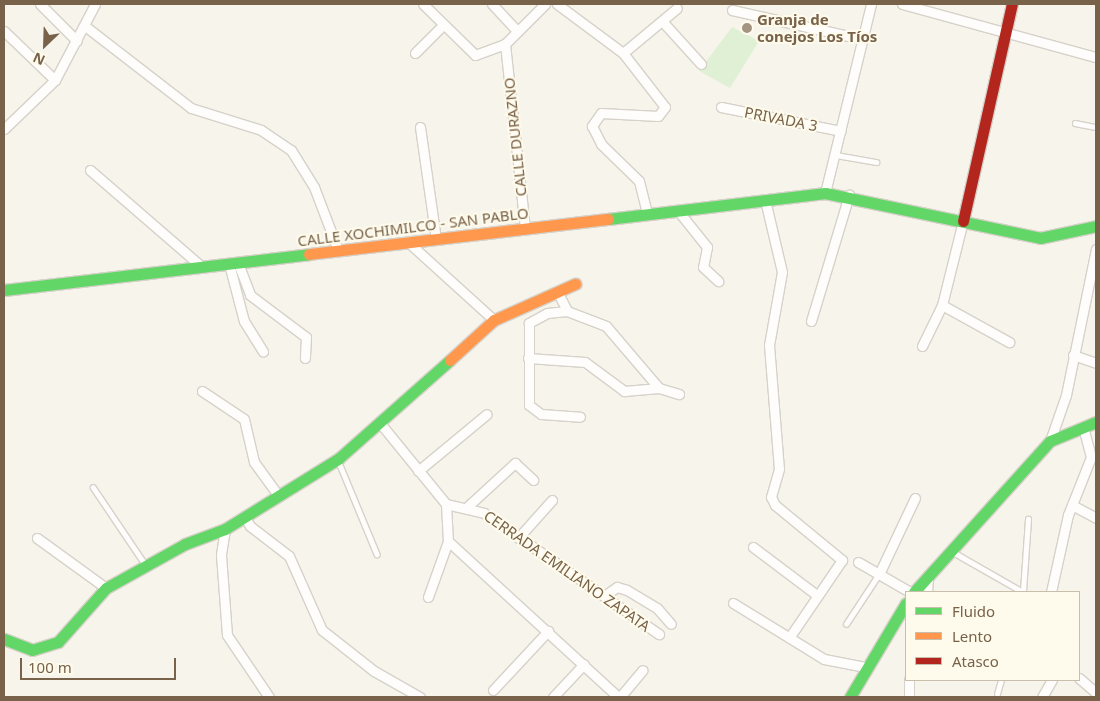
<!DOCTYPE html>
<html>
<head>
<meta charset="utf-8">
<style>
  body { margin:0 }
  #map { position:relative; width:1100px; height:701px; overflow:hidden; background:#f7f4eb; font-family:"Noto Sans",sans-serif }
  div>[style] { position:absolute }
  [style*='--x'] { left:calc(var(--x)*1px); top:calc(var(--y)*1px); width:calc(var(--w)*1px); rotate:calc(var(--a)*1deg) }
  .green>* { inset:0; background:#dff0d5 }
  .roads { filter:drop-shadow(1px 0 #d6d1c9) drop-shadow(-1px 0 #d6d1c9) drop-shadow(0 1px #d6d1c9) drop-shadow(0 -1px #d6d1c9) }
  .lane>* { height:4.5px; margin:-2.25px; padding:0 2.25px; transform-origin:2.25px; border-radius:2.25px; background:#fefdfc }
  .street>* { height:9px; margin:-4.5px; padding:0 4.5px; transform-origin:4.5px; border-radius:4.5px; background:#fefdfc }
  .fast>* { height:11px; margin:-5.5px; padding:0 5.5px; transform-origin:5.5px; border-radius:5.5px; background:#63d668 }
  .slow>* { height:11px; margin:-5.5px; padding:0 5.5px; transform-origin:5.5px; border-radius:5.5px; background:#ff974d }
  .jam>* { height:11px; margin:-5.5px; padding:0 5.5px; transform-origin:5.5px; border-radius:5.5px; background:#b3261e }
  .dots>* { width:14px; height:14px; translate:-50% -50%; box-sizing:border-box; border:2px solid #fffbec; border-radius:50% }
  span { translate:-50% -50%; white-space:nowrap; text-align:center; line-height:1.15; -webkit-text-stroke:4px #fffbec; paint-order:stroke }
  .poi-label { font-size:15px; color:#786249; font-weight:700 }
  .left { translate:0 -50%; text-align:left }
  .street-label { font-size:15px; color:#786249 }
  .frame { position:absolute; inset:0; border:5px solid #786249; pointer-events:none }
  .legend { position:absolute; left:905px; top:591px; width:175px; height:90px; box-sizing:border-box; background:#fffbec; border:1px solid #c9beab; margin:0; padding:6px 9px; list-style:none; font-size:15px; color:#786249 }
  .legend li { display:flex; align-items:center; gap:10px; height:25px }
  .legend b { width:25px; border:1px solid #c9beab }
  .north { position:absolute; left:20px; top:20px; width:50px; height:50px; -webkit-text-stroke:4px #fffbec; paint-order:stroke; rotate:204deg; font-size:14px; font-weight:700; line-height:20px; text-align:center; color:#786249 }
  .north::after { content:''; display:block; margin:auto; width:18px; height:22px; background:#786249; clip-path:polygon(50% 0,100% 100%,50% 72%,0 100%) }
  .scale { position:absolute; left:20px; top:658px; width:156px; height:22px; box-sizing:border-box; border:2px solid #786249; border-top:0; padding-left:6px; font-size:15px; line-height:18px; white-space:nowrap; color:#786249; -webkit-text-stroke:4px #fffbec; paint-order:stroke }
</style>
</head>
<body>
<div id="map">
  <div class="green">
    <i style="clip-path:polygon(732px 27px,759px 41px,730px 88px,699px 71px)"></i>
  </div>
  <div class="roads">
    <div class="lane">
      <i style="--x:1075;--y:123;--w:21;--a:11"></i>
      <i style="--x:836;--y:155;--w:41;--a:9.9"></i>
      <i style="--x:338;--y:460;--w:102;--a:67.5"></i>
      <i style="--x:93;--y:487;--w:93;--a:56"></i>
      <i style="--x:953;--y:552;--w:81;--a:29.7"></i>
      <i style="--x:1023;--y:591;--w:72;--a:-86"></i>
      <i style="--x:846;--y:624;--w:60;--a:-56.6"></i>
      <i style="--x:997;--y:694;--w:15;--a:-74"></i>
    </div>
    <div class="street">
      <i style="--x:40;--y:4;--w:52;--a:45"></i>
      <i style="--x:423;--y:4;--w:73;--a:44.4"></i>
      <i style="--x:475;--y:55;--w:32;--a:-20"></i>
      <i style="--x:505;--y:44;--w:57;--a:-45"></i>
      <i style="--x:492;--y:4;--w:34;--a:47"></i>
      <i style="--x:557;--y:4;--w:82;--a:36.6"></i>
      <i style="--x:623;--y:53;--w:68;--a:52.1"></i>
      <i style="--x:665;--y:107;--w:11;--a:128"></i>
      <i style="--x:658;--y:116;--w:57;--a:-177"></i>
      <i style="--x:601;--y:113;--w:16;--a:125"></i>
      <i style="--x:592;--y:126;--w:20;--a:63"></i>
      <i style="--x:601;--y:144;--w:53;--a:44.2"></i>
      <i style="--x:639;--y:181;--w:33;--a:76"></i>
      <i style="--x:902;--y:4;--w:201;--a:15.3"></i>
      <i style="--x:732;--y:10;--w:133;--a:12.6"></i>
      <i style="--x:662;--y:21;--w:58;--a:47.8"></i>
      <i style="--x:85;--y:26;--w:134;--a:37.7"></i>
      <i style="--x:191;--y:108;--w:73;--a:17.4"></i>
      <i style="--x:261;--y:130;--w:36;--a:34"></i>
      <i style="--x:291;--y:150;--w:44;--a:58.1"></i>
      <i style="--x:314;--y:187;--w:67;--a:69.1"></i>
      <i style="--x:4;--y:31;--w:71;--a:43.9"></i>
      <i style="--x:505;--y:44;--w:186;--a:83.8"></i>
      <i style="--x:415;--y:53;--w:38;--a:-45"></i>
      <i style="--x:623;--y:53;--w:70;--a:-39.8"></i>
      <i style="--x:721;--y:107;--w:122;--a:11.3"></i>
      <i style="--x:420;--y:127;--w:113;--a:81.9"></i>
      <i style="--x:4;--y:129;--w:71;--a:-43.9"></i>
      <i style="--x:55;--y:80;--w:86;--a:-62.2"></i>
      <i style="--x:90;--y:170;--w:148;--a:40.9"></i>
      <i style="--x:825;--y:193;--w:195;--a:-76.3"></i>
      <i style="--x:765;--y:200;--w:74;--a:76.7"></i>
      <i style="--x:782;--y:272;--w:74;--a:100.1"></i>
      <i style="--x:769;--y:345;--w:124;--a:85.4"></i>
      <i style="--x:779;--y:469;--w:29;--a:106"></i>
      <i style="--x:771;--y:497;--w:9;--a:63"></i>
      <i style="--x:775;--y:505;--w:87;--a:39.4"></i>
      <i style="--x:842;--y:560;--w:94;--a:124.2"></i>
      <i style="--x:679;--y:212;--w:45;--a:51.3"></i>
      <i style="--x:707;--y:247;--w:20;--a:101"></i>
      <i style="--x:703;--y:267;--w:21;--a:43"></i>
      <i style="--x:409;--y:243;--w:115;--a:42.2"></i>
      <i style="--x:238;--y:263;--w:34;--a:69"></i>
      <i style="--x:250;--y:295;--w:70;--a:36.9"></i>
      <i style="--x:306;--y:337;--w:21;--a:93"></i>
      <i style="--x:229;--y:264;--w:59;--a:75.3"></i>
      <i style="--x:244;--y:321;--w:36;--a:58"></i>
      <i style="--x:558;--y:293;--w:20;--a:63"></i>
      <i style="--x:567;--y:311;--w:42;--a:21"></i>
      <i style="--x:606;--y:326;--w:82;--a:49.5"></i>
      <i style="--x:659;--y:388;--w:21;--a:17"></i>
      <i style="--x:942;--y:305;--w:77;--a:28.9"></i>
      <i style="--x:567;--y:311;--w:20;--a:174"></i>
      <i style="--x:547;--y:313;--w:21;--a:151"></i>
      <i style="--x:529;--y:323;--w:82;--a:90"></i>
      <i style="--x:529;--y:405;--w:15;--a:37"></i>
      <i style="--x:541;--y:414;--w:39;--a:4"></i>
      <i style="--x:811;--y:321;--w:132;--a:-73.2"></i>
      <i style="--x:922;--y:346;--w:46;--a:-64"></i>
      <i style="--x:942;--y:305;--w:87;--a:-76"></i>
      <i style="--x:1073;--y:355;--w:24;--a:19"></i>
      <i style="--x:528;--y:358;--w:57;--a:4"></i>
      <i style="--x:585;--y:362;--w:49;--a:36.6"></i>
      <i style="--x:624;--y:391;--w:35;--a:-5"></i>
      <i style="--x:202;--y:391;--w:50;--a:33.7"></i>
      <i style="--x:244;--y:419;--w:44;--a:76.9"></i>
      <i style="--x:254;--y:462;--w:41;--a:54"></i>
      <i style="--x:380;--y:423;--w:104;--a:50.8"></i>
      <i style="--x:446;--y:504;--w:37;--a:87"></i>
      <i style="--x:448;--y:541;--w:231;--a:42.5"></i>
      <i style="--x:1050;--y:441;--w:49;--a:-70.8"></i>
      <i style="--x:1066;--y:395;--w:149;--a:-78.4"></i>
      <i style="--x:418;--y:471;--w:89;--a:-39.6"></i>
      <i style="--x:446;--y:504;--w:39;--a:13"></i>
      <i style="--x:484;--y:513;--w:213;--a:34.7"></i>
      <i style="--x:1072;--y:505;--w:27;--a:28"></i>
      <i style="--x:468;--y:506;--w:64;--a:-42.5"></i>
      <i style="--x:515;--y:463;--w:25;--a:43"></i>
      <i style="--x:244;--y:516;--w:12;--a:59"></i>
      <i style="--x:250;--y:526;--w:49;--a:37.6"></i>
      <i style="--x:289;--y:556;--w:81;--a:66"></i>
      <i style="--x:322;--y:630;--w:66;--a:38.3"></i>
      <i style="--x:374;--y:671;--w:53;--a:29.5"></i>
      <i style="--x:225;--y:529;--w:26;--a:99"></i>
      <i style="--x:221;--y:555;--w:80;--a:85.7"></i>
      <i style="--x:227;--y:635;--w:75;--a:55.9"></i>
      <i style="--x:37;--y:538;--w:85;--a:35.9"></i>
      <i style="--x:518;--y:538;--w:51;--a:-48.2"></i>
      <i style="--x:753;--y:547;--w:81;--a:37"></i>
      <i style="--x:858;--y:562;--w:60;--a:30"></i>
      <i style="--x:879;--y:574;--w:84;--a:-64.7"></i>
      <i style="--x:927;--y:592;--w:15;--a:-86"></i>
      <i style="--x:1051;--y:592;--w:79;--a:-77.6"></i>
      <i style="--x:1068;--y:515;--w:62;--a:-68.4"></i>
      <i style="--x:1091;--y:457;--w:30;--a:-105"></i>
      <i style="--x:604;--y:596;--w:16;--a:-35"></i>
      <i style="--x:617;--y:587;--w:10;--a:17"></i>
      <i style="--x:627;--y:590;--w:35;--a:31"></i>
      <i style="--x:657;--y:608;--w:21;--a:49"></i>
      <i style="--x:428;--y:597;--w:59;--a:-70.3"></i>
      <i style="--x:733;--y:603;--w:107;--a:31.6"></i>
      <i style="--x:824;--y:659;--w:42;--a:11"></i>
      <i style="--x:1079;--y:678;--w:23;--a:41"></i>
      <i style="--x:493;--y:690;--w:81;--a:-47"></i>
      <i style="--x:553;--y:697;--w:45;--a:-46.8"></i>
      <i style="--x:620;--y:697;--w:35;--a:-50"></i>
      <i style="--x:909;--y:697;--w:17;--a:-90"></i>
      <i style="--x:1042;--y:697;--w:20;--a:-60"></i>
    </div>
    <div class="fast">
      <i style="--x:608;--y:219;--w:219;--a:-6.8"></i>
      <i style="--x:825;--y:193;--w:220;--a:11.8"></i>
      <i style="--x:1040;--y:238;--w:57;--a:-12.1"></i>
      <i style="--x:4;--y:290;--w:307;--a:-6.7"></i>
      <i style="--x:914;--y:592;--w:203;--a:-48"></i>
      <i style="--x:1050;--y:441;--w:50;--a:-22.4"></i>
      <i style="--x:4;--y:639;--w:30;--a:21"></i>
      <i style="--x:32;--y:650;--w:27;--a:-17"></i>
      <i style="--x:58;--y:642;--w:72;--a:-48.4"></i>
      <i style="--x:106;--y:588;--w:90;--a:-29.1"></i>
      <i style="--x:185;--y:544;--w:43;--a:-20.6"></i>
      <i style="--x:225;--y:529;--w:133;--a:-31.8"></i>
      <i style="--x:338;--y:459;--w:149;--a:-41.5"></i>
      <i style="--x:850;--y:697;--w:109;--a:-59.2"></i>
    </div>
    <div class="slow">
      <i style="--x:309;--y:254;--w:301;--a:-6.7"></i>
      <i style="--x:450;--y:360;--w:59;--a:-42.3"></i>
      <i style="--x:494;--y:320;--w:89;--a:-24"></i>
    </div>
    <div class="jam">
      <i style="--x:963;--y:221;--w:222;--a:-77.3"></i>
    </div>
  </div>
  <div class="dots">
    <i style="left:747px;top:28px;background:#a49582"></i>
  </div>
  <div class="poi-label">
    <span class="left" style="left:757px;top:28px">Granja de<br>conejos Los Tíos</span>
  </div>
  <div class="street-label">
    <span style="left:781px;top:119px;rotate:11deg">PRIVADA 3</span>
    <span style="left:515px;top:137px;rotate:-96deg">CALLE DURAZNO</span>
    <span style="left:413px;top:227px;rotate:-7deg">CALLE XOCHIMILCO - SAN PABLO</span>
    <span style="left:567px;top:571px;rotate:35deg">CERRADA EMILIANO ZAPATA</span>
  </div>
  <div class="frame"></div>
  <ul class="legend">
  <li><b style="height:6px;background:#63d668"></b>Fluido</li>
  <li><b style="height:6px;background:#ff974d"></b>Lento</li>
  <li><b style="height:6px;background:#b3261e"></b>Atasco</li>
  </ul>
  <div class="north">N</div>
  <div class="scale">100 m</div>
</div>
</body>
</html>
